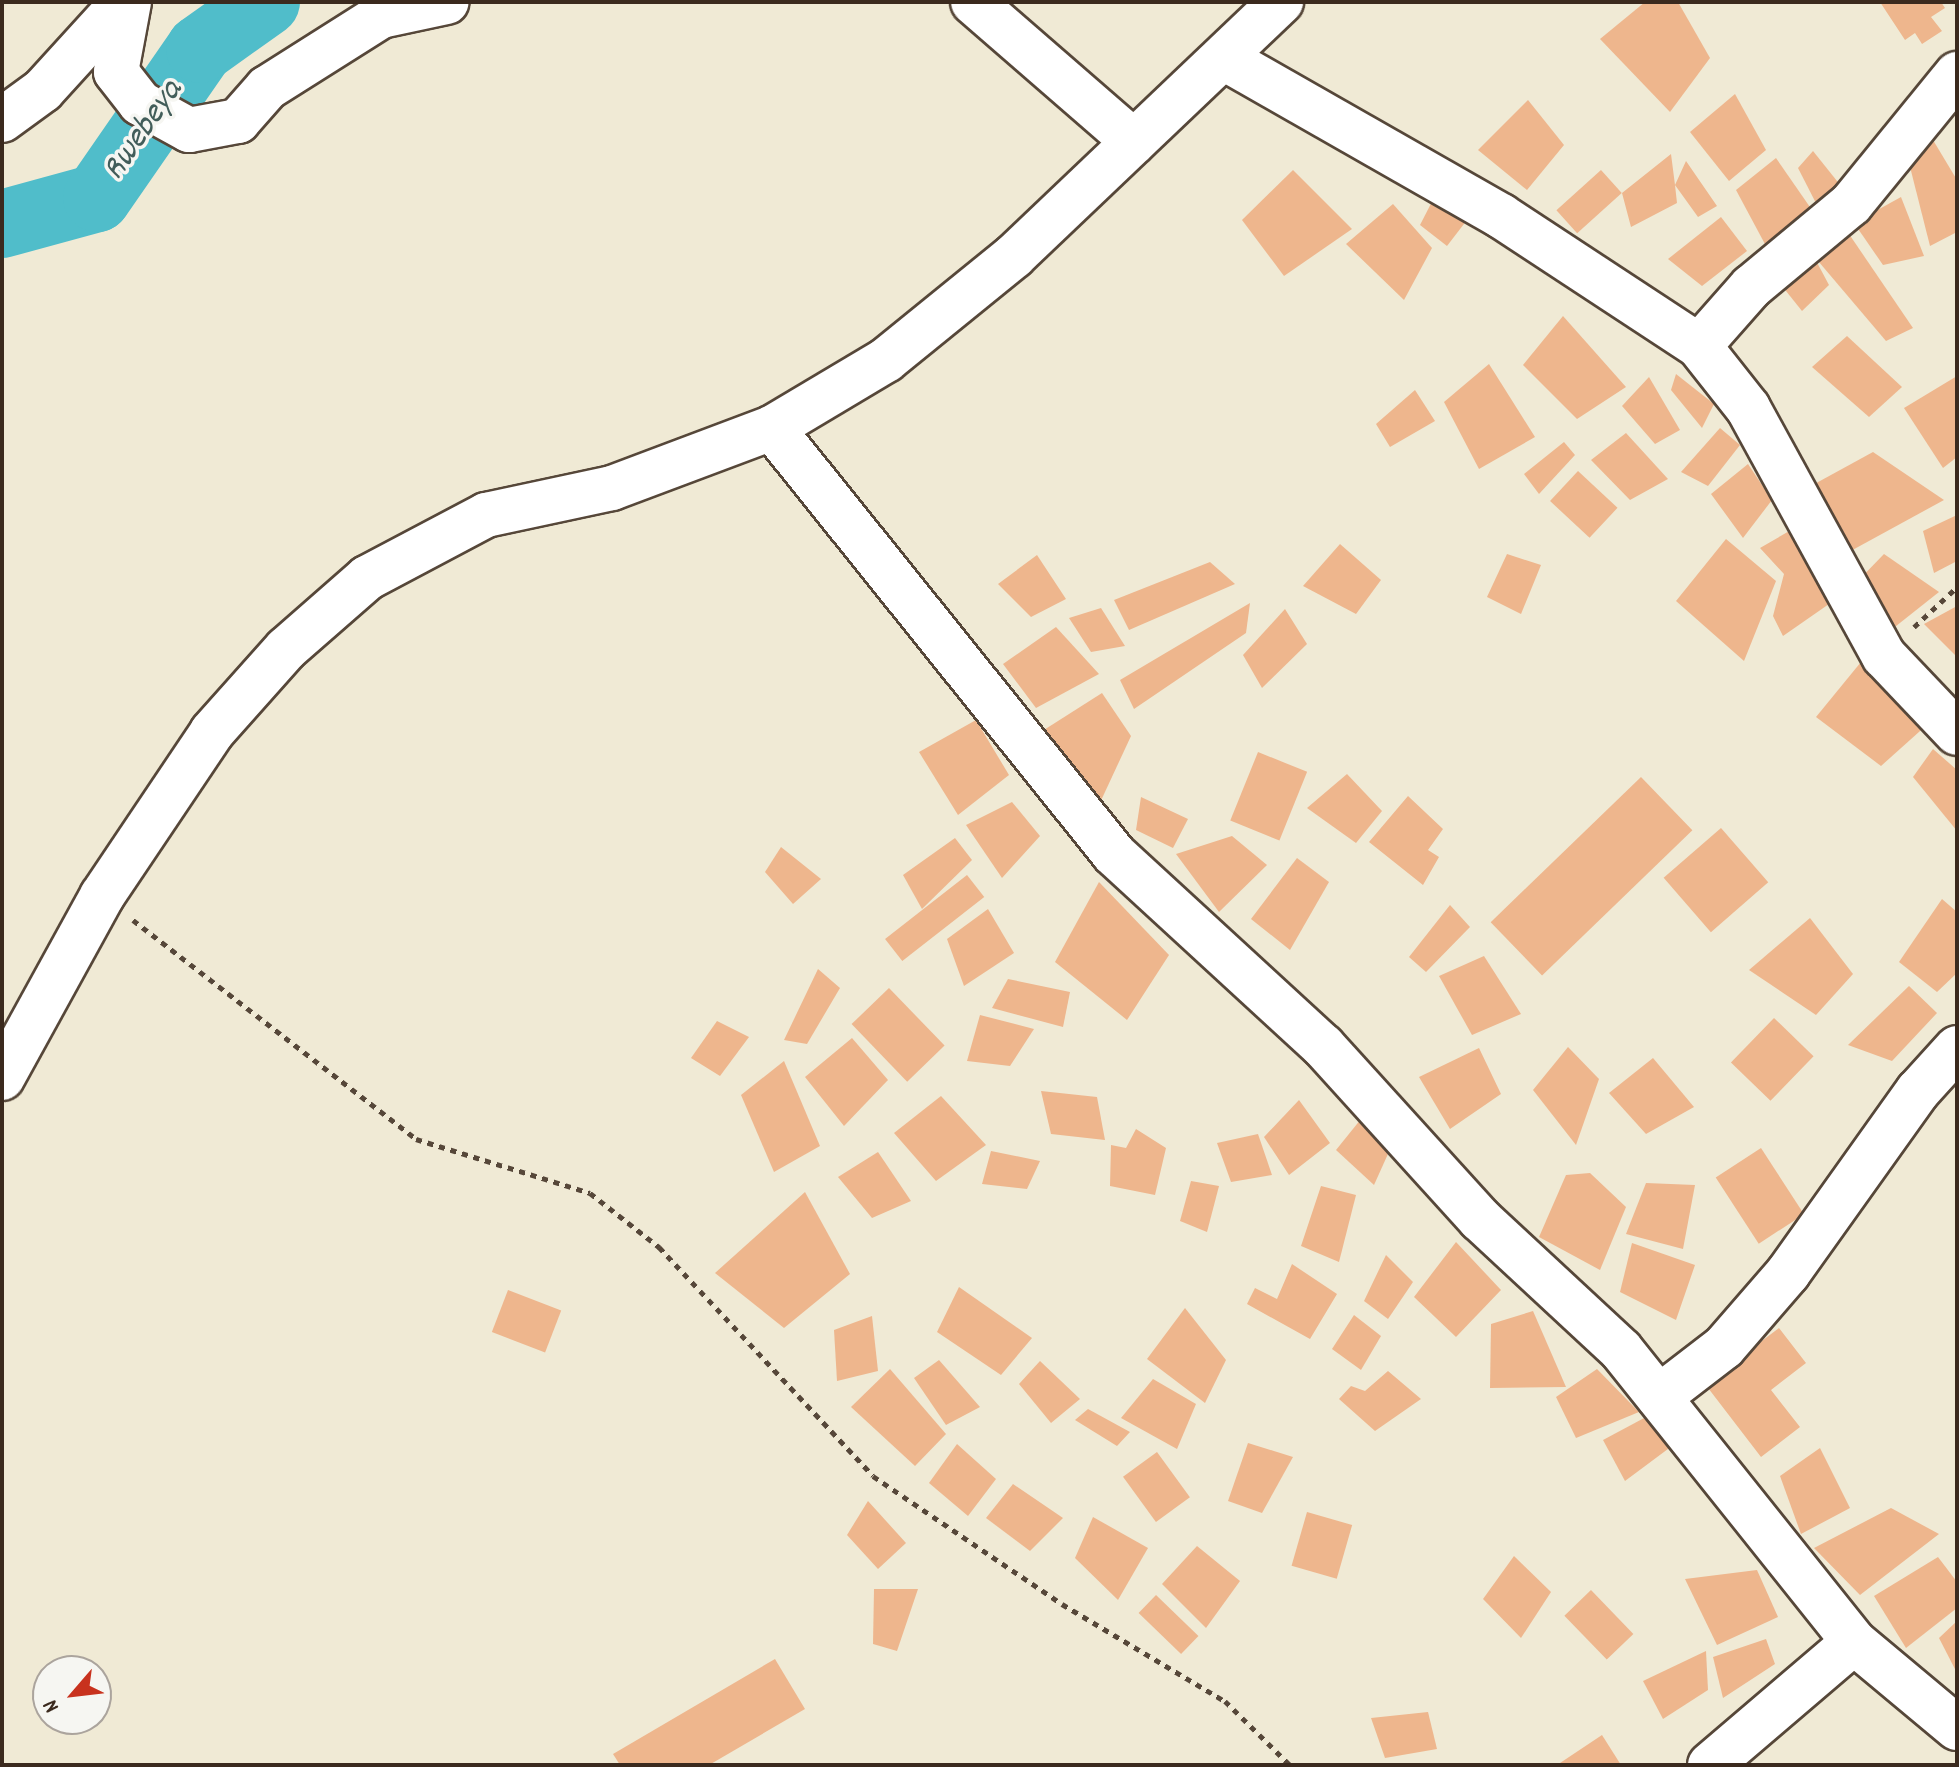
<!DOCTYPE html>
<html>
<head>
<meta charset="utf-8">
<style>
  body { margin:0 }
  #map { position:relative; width:1959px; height:1767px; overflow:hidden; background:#f0ead5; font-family:Dekko,sans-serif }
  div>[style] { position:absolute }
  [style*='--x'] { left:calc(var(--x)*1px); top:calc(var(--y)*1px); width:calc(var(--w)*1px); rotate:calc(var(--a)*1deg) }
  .river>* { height:68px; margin:-34px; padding:0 34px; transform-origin:34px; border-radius:34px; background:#50bdca }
  .building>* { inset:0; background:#eeb68d; transform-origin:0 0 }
  .path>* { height:5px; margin-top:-2.5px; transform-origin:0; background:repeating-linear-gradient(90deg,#564739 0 6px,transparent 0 12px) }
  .roads { filter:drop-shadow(2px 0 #564739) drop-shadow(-2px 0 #564739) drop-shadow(0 2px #564739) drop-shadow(0 -2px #564739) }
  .minor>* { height:44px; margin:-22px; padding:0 22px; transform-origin:22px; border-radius:22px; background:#fff }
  span { translate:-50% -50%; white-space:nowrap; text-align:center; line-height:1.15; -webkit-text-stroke:7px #f6f6f2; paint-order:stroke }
  .water-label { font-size:34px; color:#425d5a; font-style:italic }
  .frame { position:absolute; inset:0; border:4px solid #3b2a1e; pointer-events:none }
  .north { position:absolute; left:32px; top:1655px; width:80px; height:80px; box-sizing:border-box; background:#f6f6f2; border:2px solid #aba49d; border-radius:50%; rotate:242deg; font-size:22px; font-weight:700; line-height:32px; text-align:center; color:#3b2a1e }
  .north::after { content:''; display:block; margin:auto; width:28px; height:36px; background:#c8321e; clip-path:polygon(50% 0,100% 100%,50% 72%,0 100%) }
</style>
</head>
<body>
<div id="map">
  <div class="river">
    <i style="--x:2;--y:224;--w:98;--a:-15.3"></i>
    <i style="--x:97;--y:198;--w:181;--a:-55.3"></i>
    <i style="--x:200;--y:49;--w:81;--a:-35.5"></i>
  </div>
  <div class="building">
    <i style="clip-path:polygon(1645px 2px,1678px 2px,1710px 58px,1670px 112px,1600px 39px)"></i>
    <i style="clip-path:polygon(1880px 2px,1941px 2px,1945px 8px,1931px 17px,1942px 31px,1922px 44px,1915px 33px,1905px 40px)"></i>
    <i style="clip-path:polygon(1735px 94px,1766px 150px,1729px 181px,1690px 132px)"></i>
    <i style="clip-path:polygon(1528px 100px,1564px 145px,1527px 190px,1478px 150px)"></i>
    <i style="clip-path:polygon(1933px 140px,1957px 180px,1957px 232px,1930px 246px,1908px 159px)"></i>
    <i style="clip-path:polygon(1813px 151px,1841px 186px,1819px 209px,1798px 168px)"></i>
    <i style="clip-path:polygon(1671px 154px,1675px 185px,1686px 161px,1717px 206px,1698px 217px,1675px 185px,1677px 203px,1631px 227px,1622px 193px)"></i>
    <i style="clip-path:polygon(1776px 158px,1812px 210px,1766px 246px,1736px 190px)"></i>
    <i style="clip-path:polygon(1293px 170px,1352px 229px,1284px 276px,1242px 220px)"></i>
    <i style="left:1601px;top:170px;width:31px;height:60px;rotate:48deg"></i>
    <i style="clip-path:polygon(1438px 190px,1467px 220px,1447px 246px,1420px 225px)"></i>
    <i style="clip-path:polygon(1901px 197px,1924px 256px,1883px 265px,1854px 223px)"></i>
    <i style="clip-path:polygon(1393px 204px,1432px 248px,1404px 300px,1346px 244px)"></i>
    <i style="clip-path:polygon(1721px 217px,1747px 251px,1702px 286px,1668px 259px)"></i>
    <i style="clip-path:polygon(1849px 234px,1913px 328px,1886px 341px,1813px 255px)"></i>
    <i style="clip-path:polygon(1813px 255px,1829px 285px,1802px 311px,1774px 276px)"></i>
    <i style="clip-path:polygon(1563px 316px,1626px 387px,1577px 419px,1523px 365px)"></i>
    <i style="clip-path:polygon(1847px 336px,1902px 387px,1869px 417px,1812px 367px)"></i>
    <i style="clip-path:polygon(1489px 364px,1535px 437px,1479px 469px,1444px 402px)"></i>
    <i style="clip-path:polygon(1676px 374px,1714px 404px,1702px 428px,1671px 390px)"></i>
    <i style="clip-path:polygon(1957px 376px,1957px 457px,1943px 468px,1904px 408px)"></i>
    <i style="clip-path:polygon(1649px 377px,1680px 430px,1655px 444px,1622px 406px)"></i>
    <i style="clip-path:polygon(1415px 390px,1435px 421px,1390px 447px,1376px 424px)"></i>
    <i style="clip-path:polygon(1720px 428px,1740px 445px,1708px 486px,1681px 472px)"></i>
    <i style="clip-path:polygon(1626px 433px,1668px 479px,1630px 500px,1591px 460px)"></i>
    <i style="clip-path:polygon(1564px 442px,1575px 455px,1539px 494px,1524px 474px)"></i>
    <i style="clip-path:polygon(1873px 452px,1944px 500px,1847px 553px,1809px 487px)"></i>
    <i style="clip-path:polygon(1748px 464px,1772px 500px,1743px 538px,1711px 494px)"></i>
    <i style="left:1578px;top:471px;width:54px;height:41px;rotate:43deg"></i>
    <i style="clip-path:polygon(1957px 515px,1957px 561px,1934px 573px,1923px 531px)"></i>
    <i style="clip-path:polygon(1791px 530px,1829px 604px,1783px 636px,1773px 616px,1784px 574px,1760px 548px)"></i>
    <i style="clip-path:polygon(1726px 539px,1776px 581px,1744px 661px,1676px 601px)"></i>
    <i style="clip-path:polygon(1340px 544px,1381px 580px,1356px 614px,1303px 586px)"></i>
    <i style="clip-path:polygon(1507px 554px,1541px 565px,1521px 614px,1487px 597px)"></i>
    <i style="clip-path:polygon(1884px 554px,1939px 592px,1886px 634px,1851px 588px)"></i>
    <i style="clip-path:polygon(1037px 555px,1066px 599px,1031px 617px,998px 584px)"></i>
    <i style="clip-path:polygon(1210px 562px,1235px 584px,1129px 630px,1114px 600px)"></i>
    <i style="clip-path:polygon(1250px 603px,1246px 633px,1134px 709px,1120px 680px)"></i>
    <i style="clip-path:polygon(1957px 606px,1957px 657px,1924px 624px)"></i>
    <i style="clip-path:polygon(1101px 608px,1125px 646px,1091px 652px,1069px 618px)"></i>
    <i style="clip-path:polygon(1285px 609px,1307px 644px,1262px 688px,1243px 655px)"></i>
    <i style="clip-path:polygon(1056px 627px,1099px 674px,1036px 708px,1003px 664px)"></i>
    <i style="clip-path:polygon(1861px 662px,1929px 723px,1881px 766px,1816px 717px)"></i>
    <i style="clip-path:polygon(1102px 693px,1131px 736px,1098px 807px,1036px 735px)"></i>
    <i style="clip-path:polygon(976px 720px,1009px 775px,958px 815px,919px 752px)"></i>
    <i style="clip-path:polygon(1933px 749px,1957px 770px,1957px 831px,1913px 777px)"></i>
    <i style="left:1258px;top:752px;width:53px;height:74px;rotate:22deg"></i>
    <i style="clip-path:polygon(1347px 774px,1382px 811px,1356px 843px,1307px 808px)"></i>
    <i style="left:1641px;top:777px;width:74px;height:209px;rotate:46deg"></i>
    <i style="clip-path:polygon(1408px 796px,1443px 829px,1428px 850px,1439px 857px,1423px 885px,1369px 842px)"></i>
    <i style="clip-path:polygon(1141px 797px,1188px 819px,1173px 848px,1136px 830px)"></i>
    <i style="clip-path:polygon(1012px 802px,1040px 836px,1002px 878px,966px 825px)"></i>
    <i style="left:1721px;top:828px;width:72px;height:76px;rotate:49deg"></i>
    <i style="clip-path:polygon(1232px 836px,1267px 865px,1219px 912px,1176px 854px)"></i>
    <i style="clip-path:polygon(955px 838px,972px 860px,922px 909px,903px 875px)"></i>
    <i style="clip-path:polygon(781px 847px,821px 879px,793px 904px,765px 872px)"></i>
    <i style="clip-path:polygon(1297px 858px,1329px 882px,1290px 950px,1251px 919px)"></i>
    <i style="left:967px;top:875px;width:28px;height:104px;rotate:52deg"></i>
    <i style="clip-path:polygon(1099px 882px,1169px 955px,1127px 1020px,1055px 962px)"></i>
    <i style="clip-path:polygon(1942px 899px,1957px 912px,1957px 973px,1937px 992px,1899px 962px)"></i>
    <i style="clip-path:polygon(1450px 905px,1470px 927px,1426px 972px,1409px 957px)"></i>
    <i style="clip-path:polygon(988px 909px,1014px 953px,964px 986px,947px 939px)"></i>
    <i style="clip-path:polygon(1810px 918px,1853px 974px,1816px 1015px,1749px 970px)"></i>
    <i style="clip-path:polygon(1484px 956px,1521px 1014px,1472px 1035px,1439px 976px)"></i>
    <i style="clip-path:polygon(818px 969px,840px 988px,807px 1044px,784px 1040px)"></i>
    <i style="clip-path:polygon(1008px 979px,1070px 992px,1063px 1027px,992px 1008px)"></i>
    <i style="clip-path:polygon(1909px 986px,1937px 1013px,1892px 1061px,1848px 1045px)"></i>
    <i style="left:889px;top:988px;width:80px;height:52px;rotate:46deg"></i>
    <i style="clip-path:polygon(980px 1015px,1034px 1029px,1010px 1066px,967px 1061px)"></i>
    <i style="left:1774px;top:1018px;width:55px;height:62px;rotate:44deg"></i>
    <i style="clip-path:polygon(717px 1021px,749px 1037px,720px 1076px,691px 1058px)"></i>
    <i style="clip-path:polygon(852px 1038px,888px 1080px,844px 1126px,805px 1077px)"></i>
    <i style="clip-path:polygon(1568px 1047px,1599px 1079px,1576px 1145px,1533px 1090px)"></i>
    <i style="clip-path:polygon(1479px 1048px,1501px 1094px,1450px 1129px,1419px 1077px)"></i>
    <i style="clip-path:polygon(1653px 1058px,1694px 1107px,1646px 1134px,1609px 1093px)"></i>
    <i style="clip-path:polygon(784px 1061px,820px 1146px,774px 1172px,741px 1095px)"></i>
    <i style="clip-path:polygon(1041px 1091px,1097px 1097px,1105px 1140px,1051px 1134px)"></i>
    <i style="clip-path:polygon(941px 1096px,986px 1145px,936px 1181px,894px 1133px)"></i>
    <i style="clip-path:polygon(1299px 1100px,1330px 1143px,1289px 1175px,1264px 1137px)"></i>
    <i style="clip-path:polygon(1361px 1119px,1392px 1145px,1374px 1185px,1336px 1150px)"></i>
    <i style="clip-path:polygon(1136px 1129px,1166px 1148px,1155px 1195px,1110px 1186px,1111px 1145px,1126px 1148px)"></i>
    <i style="clip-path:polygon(1258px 1134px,1272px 1175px,1231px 1182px,1217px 1143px)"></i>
    <i style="left:1761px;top:1148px;width:79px;height:54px;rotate:57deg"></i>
    <i style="clip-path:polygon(991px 1151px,1040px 1161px,1027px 1189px,982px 1184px)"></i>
    <i style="clip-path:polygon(878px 1152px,911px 1201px,872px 1218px,838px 1177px)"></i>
    <i style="clip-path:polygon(1590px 1173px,1626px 1207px,1600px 1270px,1539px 1237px,1566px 1175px)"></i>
    <i style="clip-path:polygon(1191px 1181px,1219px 1186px,1207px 1232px,1180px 1221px)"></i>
    <i style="clip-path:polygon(1646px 1183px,1695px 1185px,1683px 1249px,1626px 1234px)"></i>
    <i style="clip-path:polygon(1321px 1186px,1356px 1195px,1339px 1262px,1301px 1246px)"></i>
    <i style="clip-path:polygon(805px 1192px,850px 1274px,784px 1328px,715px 1273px)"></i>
    <i style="clip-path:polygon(1456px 1242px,1501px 1290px,1456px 1337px,1414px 1297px)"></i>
    <i style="clip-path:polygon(1632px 1243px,1695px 1265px,1676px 1320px,1620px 1292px)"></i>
    <i style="clip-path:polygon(1386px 1255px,1413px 1282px,1388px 1319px,1364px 1301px)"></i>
    <i style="clip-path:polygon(1292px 1264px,1337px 1294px,1310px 1339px,1247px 1304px,1255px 1288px,1277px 1299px)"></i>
    <i style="clip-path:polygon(959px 1287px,1032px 1338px,1001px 1375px,937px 1332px)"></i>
    <i style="left:508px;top:1290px;width:57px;height:45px;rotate:21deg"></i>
    <i style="clip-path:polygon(1185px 1308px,1226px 1360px,1205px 1403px,1147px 1359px)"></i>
    <i style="clip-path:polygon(1533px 1311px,1566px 1387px,1490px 1388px,1491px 1324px)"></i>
    <i style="clip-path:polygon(1354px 1315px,1381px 1336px,1361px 1370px,1332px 1349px)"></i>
    <i style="clip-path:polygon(872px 1316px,878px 1371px,837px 1381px,834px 1330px)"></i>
    <i style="clip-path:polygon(1779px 1328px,1806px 1363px,1771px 1390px,1800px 1427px,1761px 1457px,1705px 1384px)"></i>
    <i style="clip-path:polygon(939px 1360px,980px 1407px,946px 1425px,914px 1378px)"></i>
    <i style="clip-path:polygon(1040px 1361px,1080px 1399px,1051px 1423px,1019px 1384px)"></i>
    <i style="clip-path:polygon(890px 1369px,946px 1434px,915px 1466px,851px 1407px)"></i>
    <i style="clip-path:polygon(1597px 1369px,1639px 1412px,1576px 1438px,1556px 1397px)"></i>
    <i style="clip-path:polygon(1388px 1371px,1421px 1399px,1375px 1431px,1339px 1399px,1351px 1386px,1365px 1391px)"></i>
    <i style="clip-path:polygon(1153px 1379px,1196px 1404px,1177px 1449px,1121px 1418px)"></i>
    <i style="clip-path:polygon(1088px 1409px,1130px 1432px,1117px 1446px,1075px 1420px)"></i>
    <i style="clip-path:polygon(1646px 1417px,1676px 1443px,1625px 1481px,1603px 1440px)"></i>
    <i style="clip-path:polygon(1248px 1443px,1293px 1457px,1262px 1513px,1228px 1501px)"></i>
    <i style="clip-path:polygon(957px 1444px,996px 1479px,968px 1516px,929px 1483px)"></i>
    <i style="clip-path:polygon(1820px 1448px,1850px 1508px,1801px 1534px,1780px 1476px)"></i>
    <i style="left:1157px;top:1452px;width:56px;height:42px;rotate:54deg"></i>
    <i style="clip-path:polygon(1013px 1484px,1063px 1518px,1030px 1551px,986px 1518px)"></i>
    <i style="clip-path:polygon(868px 1501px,906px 1543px,878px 1569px,847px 1535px)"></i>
    <i style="clip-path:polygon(1891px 1508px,1939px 1534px,1860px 1595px,1814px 1548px)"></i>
    <i style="left:1307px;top:1512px;width:47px;height:56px;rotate:16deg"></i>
    <i style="clip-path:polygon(1093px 1517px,1148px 1548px,1118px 1600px,1075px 1558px)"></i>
    <i style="clip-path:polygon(1197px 1546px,1240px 1581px,1206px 1628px,1162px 1584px)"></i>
    <i style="clip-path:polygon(1514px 1556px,1551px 1592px,1521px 1638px,1483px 1599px)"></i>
    <i style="clip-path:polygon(1938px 1557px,1957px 1582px,1957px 1608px,1906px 1648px,1874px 1596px)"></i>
    <i style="clip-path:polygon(1757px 1570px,1778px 1617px,1717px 1645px,1685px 1579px)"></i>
    <i style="clip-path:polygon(874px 1589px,918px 1589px,897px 1651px,873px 1644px)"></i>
    <i style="left:1591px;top:1590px;width:61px;height:37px;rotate:46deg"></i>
    <i style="left:1156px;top:1595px;width:59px;height:25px;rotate:44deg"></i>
    <i style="clip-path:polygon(1957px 1621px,1957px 1673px,1939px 1638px)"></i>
    <i style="clip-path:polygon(1766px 1639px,1775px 1664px,1723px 1698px,1713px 1657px)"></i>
    <i style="clip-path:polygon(1706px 1651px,1708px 1690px,1663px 1719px,1643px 1681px)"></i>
    <i style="clip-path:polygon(775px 1659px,805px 1709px,709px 1765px,620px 1765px,613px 1754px)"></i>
    <i style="clip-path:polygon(1428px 1712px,1437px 1749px,1385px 1758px,1371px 1718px)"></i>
    <i style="clip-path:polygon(1602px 1735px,1621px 1765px,1557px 1765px)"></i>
  </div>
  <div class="path">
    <i style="--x:1914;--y:627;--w:59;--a:-42.9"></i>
    <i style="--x:133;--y:920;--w:358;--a:37.7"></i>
    <i style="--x:416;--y:1139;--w:182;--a:17.2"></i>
    <i style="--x:590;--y:1193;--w:88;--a:38"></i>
    <i style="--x:659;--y:1247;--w:313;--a:46.9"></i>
    <i style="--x:873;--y:1476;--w:228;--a:34.1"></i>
    <i style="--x:1062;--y:1604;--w:190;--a:30.8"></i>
    <i style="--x:1225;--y:1701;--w:91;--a:44.6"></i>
  </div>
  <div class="roads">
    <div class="minor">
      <i style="--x:129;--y:2;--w:71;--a:100.5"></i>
      <i style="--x:116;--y:72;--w:39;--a:52"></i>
      <i style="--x:140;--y:103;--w:56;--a:28.9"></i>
      <i style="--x:189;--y:130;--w:50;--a:-10.4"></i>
      <i style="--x:238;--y:121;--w:44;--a:-48.7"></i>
      <i style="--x:267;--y:88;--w:135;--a:-32.3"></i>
      <i style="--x:381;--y:16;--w:67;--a:-12"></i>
      <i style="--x:973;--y:2;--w:213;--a:41"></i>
      <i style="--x:1224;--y:58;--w:319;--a:29.7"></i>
      <i style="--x:1501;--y:216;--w:237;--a:33.3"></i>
      <i style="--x:1699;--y:346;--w:79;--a:51.7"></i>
      <i style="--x:1748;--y:408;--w:283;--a:61.3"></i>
      <i style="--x:1884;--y:656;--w:106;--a:46.5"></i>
      <i style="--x:2;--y:120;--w:51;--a:-36.2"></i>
      <i style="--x:43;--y:90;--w:119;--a:-47.7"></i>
      <i style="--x:1699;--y:346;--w:79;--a:-48.6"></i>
      <i style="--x:1751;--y:287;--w:130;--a:-39.7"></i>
      <i style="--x:1851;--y:204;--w:168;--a:-50.8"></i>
      <i style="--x:772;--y:428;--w:546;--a:51.24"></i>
      <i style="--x:1114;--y:854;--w:284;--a:42.6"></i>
      <i style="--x:1323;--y:1046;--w:234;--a:47.8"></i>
      <i style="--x:1480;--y:1219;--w:192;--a:42.9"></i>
      <i style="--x:1621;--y:1350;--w:374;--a:51.4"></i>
      <i style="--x:1854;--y:1642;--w:134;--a:39.9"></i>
      <i style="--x:2;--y:1078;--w:208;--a:-61.2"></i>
      <i style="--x:102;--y:896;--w:197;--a:-56.1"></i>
      <i style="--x:212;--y:732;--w:111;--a:-48.3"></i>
      <i style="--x:286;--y:649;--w:108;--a:-41.2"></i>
      <i style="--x:367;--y:578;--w:135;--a:-27.9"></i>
      <i style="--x:486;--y:515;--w:129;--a:-12.1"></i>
      <i style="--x:612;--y:488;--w:171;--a:-20.6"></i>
      <i style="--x:772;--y:428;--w:133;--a:-30.8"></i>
      <i style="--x:886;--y:360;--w:165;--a:-39.1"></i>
      <i style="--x:1014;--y:256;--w:369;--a:-43.6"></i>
      <i style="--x:1659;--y:1397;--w:82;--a:-37.6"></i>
      <i style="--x:1724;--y:1347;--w:98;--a:-49.1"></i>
      <i style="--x:1788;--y:1273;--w:224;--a:-54.5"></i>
      <i style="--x:1918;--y:1091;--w:58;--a:-47.8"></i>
      <i style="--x:1710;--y:1765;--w:189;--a:-40.5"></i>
    </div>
  </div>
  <div class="water-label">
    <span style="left:144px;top:131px;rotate:-55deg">Rwebeya</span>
  </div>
  <div class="frame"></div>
  <div class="north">N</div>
</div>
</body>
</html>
